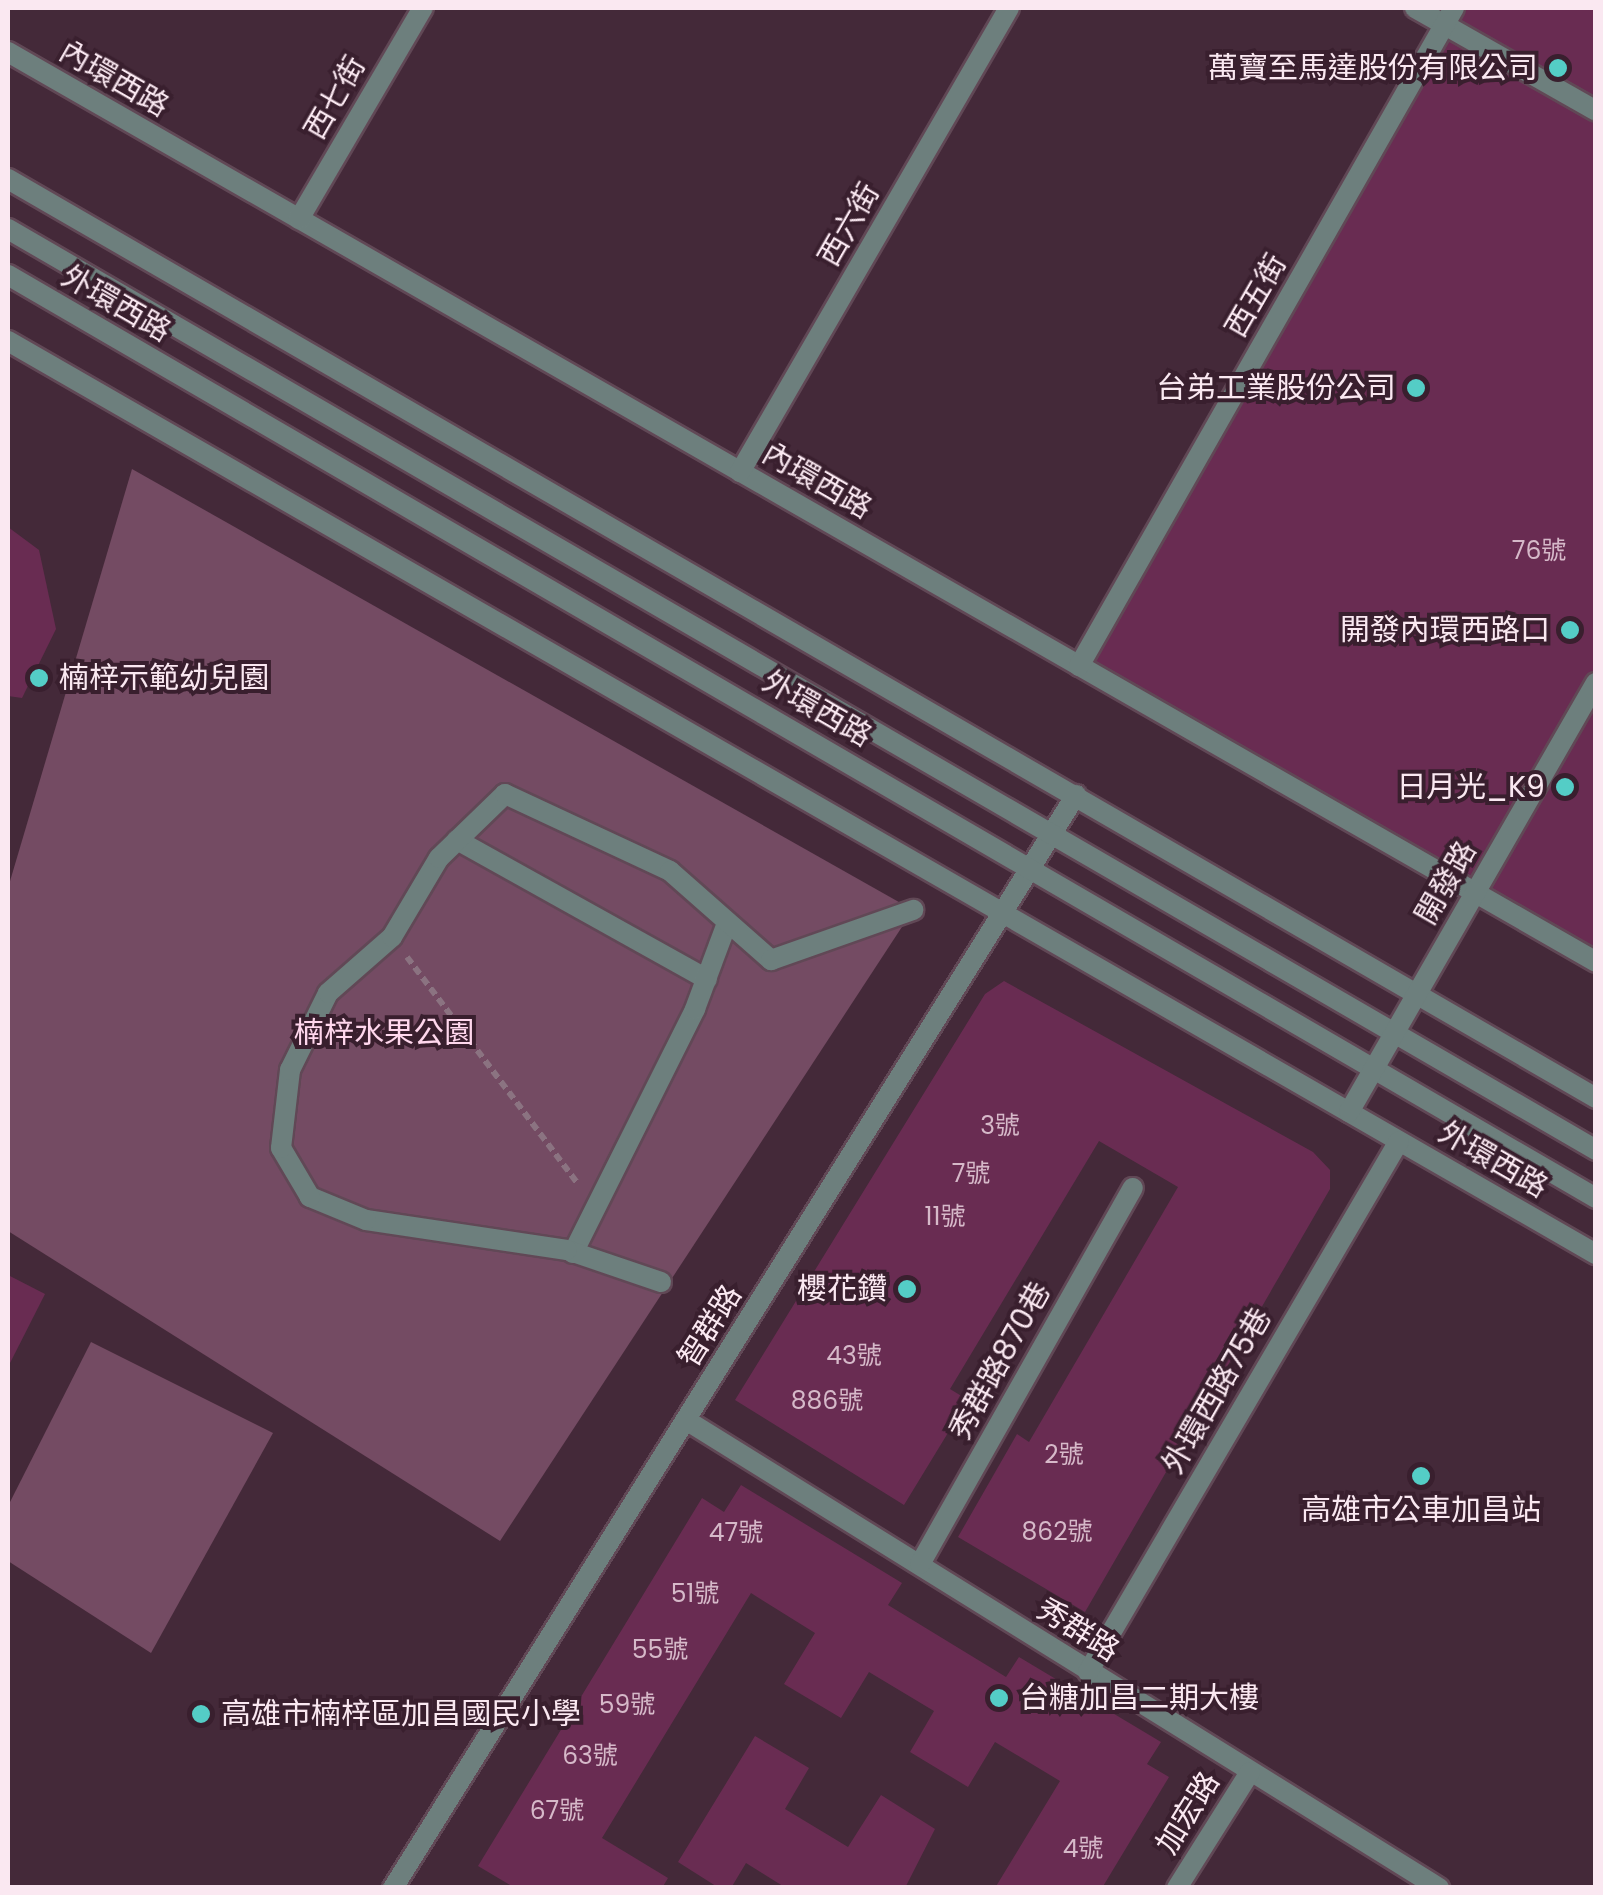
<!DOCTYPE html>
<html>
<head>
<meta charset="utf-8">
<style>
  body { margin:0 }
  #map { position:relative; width:1603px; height:1895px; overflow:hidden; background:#442939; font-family:Poppins,"Noto Sans TC",sans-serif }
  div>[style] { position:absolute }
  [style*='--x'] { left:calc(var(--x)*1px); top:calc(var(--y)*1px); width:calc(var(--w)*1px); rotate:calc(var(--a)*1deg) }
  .green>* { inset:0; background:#744b63 }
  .building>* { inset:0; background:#692c52 }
  .path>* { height:6px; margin-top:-3px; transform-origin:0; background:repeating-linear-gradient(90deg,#8b7381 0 8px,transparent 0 13px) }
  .roads { filter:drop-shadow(2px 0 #614856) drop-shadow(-2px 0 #614856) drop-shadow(0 2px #614856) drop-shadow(0 -2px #614856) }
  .pedestrian>* { height:20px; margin:-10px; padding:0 10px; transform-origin:10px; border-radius:10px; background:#6d7f7d }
  .minor>* { height:20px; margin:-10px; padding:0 10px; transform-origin:10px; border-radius:10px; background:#6d7f7d }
  .tertiary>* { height:20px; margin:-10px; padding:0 10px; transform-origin:10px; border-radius:10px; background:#6d7f7d }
  .dots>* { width:28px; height:28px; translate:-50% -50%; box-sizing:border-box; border:5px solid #391f2e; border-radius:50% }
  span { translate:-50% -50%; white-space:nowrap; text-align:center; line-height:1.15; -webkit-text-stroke:8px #391f2e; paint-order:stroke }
  .number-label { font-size:25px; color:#d6b9c9 }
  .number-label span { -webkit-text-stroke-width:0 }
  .poi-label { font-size:30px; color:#fae8f1 }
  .right { translate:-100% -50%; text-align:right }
  .left { translate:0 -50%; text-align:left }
  .street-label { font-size:30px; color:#fae8f1 }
  .park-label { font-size:30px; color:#ffd7ed }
  .frame { position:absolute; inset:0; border:10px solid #fae8f1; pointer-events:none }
</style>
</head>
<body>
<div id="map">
  <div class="green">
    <i style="clip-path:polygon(132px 469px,913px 910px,500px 1541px,8px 1231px,8px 888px)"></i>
    <i style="clip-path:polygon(91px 1342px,273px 1433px,151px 1653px,8px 1561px,8px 1506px)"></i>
  </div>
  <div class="building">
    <i style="clip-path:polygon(1454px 8px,1596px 8px,1596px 962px,1079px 666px)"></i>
    <i style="clip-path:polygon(8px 527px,39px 550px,56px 629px,22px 698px,8px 696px)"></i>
    <i style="clip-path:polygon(1004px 981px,1313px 1152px,1330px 1170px,1330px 1189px,1085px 1612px,958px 1537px,1017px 1434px,1029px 1442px,1178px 1187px,1099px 1141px,950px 1389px,968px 1400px,904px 1505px,735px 1400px,985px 994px)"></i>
    <i style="clip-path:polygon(8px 1275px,45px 1294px,8px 1367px)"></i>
    <i style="clip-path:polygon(741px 1485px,902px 1583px,888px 1605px,1006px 1677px,1019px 1657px,1161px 1742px,1147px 1764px,1169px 1777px,1102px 1888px,995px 1888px,1060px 1781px,995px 1742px,968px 1787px,910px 1752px,934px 1711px,869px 1672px,841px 1718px,784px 1684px,815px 1633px,751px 1593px,602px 1838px,668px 1878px,662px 1888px,515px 1888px,478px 1866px,702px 1498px,724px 1512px)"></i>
    <i style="clip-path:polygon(755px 1736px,809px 1768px,785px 1809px,848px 1847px,881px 1795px,935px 1829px,905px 1888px,786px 1888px,746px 1863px,731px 1888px,719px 1888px,678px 1862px)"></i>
  </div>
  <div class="path">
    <i style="--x:407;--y:957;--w:283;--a:53"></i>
  </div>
  <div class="roads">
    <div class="pedestrian">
      <i style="--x:457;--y:840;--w:286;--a:29.1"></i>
      <i style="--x:573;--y:1253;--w:273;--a:-63.4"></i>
      <i style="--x:695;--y:1009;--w:92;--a:-69.6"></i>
      <i style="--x:661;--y:1282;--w:99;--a:-161.2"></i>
      <i style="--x:567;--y:1250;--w:203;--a:-171.5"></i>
      <i style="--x:366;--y:1220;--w:61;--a:-157.7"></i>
      <i style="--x:310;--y:1197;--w:57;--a:-120.6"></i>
      <i style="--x:281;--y:1148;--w:79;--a:-83.4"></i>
      <i style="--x:290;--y:1070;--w:86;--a:-63.7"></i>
      <i style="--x:328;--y:993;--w:85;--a:-41.2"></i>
      <i style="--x:392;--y:937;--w:92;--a:-59.3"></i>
      <i style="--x:439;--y:858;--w:92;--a:-44.1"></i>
      <i style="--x:505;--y:794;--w:182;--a:25"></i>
      <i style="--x:670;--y:871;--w:135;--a:41.4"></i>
      <i style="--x:771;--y:960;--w:151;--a:-19.4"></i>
    </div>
    <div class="minor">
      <i style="--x:1415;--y:8;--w:208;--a:29.6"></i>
      <i style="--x:8;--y:52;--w:1830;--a:29.81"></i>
      <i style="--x:8;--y:179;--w:1835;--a:30.06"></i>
      <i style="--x:299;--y:219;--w:245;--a:-59.6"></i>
      <i style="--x:8;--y:341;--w:1832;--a:29.9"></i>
      <i style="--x:740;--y:472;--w:536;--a:-59.9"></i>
      <i style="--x:1079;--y:666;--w:757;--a:-60.32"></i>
      <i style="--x:686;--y:1420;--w:887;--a:31.86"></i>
      <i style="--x:920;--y:1564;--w:432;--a:-60.5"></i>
      <i style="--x:1088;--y:1672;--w:615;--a:-59.64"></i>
      <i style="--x:393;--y:1888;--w:1289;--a:-58"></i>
      <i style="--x:1177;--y:1888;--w:137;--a:-57.8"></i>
    </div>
    <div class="tertiary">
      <i style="--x:8;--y:229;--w:1836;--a:30.11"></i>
      <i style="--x:8;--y:275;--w:1837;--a:30.17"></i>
      <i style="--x:1349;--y:1112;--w:495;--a:-60.1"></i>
    </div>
  </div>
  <div class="dots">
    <i style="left:1558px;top:68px;background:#54cdc6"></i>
    <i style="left:1416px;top:388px;background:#54cdc6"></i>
    <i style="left:1570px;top:630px;background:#54cdc6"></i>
    <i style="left:39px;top:678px;background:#54cdc6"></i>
    <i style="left:1565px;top:787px;background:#54cdc6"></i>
    <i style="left:907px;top:1289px;background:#54cdc6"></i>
    <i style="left:1421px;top:1476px;background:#54cdc6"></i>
    <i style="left:999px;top:1698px;background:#54cdc6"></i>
    <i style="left:201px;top:1714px;background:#54cdc6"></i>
  </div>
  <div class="number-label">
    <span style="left:1539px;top:551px">76號</span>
    <span style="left:1000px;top:1126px">3號</span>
    <span style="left:971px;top:1174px">7號</span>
    <span style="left:945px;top:1217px">11號</span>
    <span style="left:854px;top:1356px">43號</span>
    <span style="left:827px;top:1401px">886號</span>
    <span style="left:1064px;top:1455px">2號</span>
    <span style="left:1057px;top:1532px">862號</span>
    <span style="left:736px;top:1533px">47號</span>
    <span style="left:695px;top:1594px">51號</span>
    <span style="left:660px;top:1650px">55號</span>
    <span style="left:627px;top:1705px">59號</span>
    <span style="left:590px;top:1756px">63號</span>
    <span style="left:557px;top:1811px">67號</span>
    <span style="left:1083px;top:1849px">4號</span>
  </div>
  <div class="poi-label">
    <span class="right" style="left:1538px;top:68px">萬寶至馬達股份有限公司</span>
    <span class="right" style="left:1396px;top:388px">台弟工業股份公司</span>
    <span class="right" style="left:1550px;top:630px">開發內環西路口</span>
    <span class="left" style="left:59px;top:678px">楠梓示範幼兒園</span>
    <span class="right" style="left:1545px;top:787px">日月光_K9</span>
    <span class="right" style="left:887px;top:1289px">櫻花鑽</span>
    <span style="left:1421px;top:1510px">高雄市公車加昌站</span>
    <span class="left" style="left:1019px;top:1698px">台糖加昌二期大樓</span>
    <span class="left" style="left:221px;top:1714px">高雄市楠梓區加昌國民小學</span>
  </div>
  <div class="street-label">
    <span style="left:114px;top:79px;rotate:30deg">內環西路</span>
    <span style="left:335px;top:98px;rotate:-60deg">西七街</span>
    <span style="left:849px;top:225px;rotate:-60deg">西六街</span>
    <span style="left:1256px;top:296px;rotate:-60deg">西五街</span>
    <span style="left:116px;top:304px;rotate:30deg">外環西路</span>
    <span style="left:817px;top:481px;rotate:30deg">內環西路</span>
    <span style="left:817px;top:709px;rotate:30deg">外環西路</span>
    <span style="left:1446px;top:883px;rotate:-60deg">開發路</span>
    <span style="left:1493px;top:1160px;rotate:30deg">外環西路</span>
    <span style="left:710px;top:1326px;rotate:-58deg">智群路</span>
    <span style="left:1000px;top:1361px;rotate:-61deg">秀群路870巷</span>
    <span style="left:1217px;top:1391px;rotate:-60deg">外環西路75巷</span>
    <span style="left:1078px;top:1630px;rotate:32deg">秀群路</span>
    <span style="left:1188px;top:1813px;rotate:-58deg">加宏路</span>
  </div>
  <div class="park-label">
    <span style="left:384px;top:1033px">楠梓水果公園</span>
  </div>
  <div class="frame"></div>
</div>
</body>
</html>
